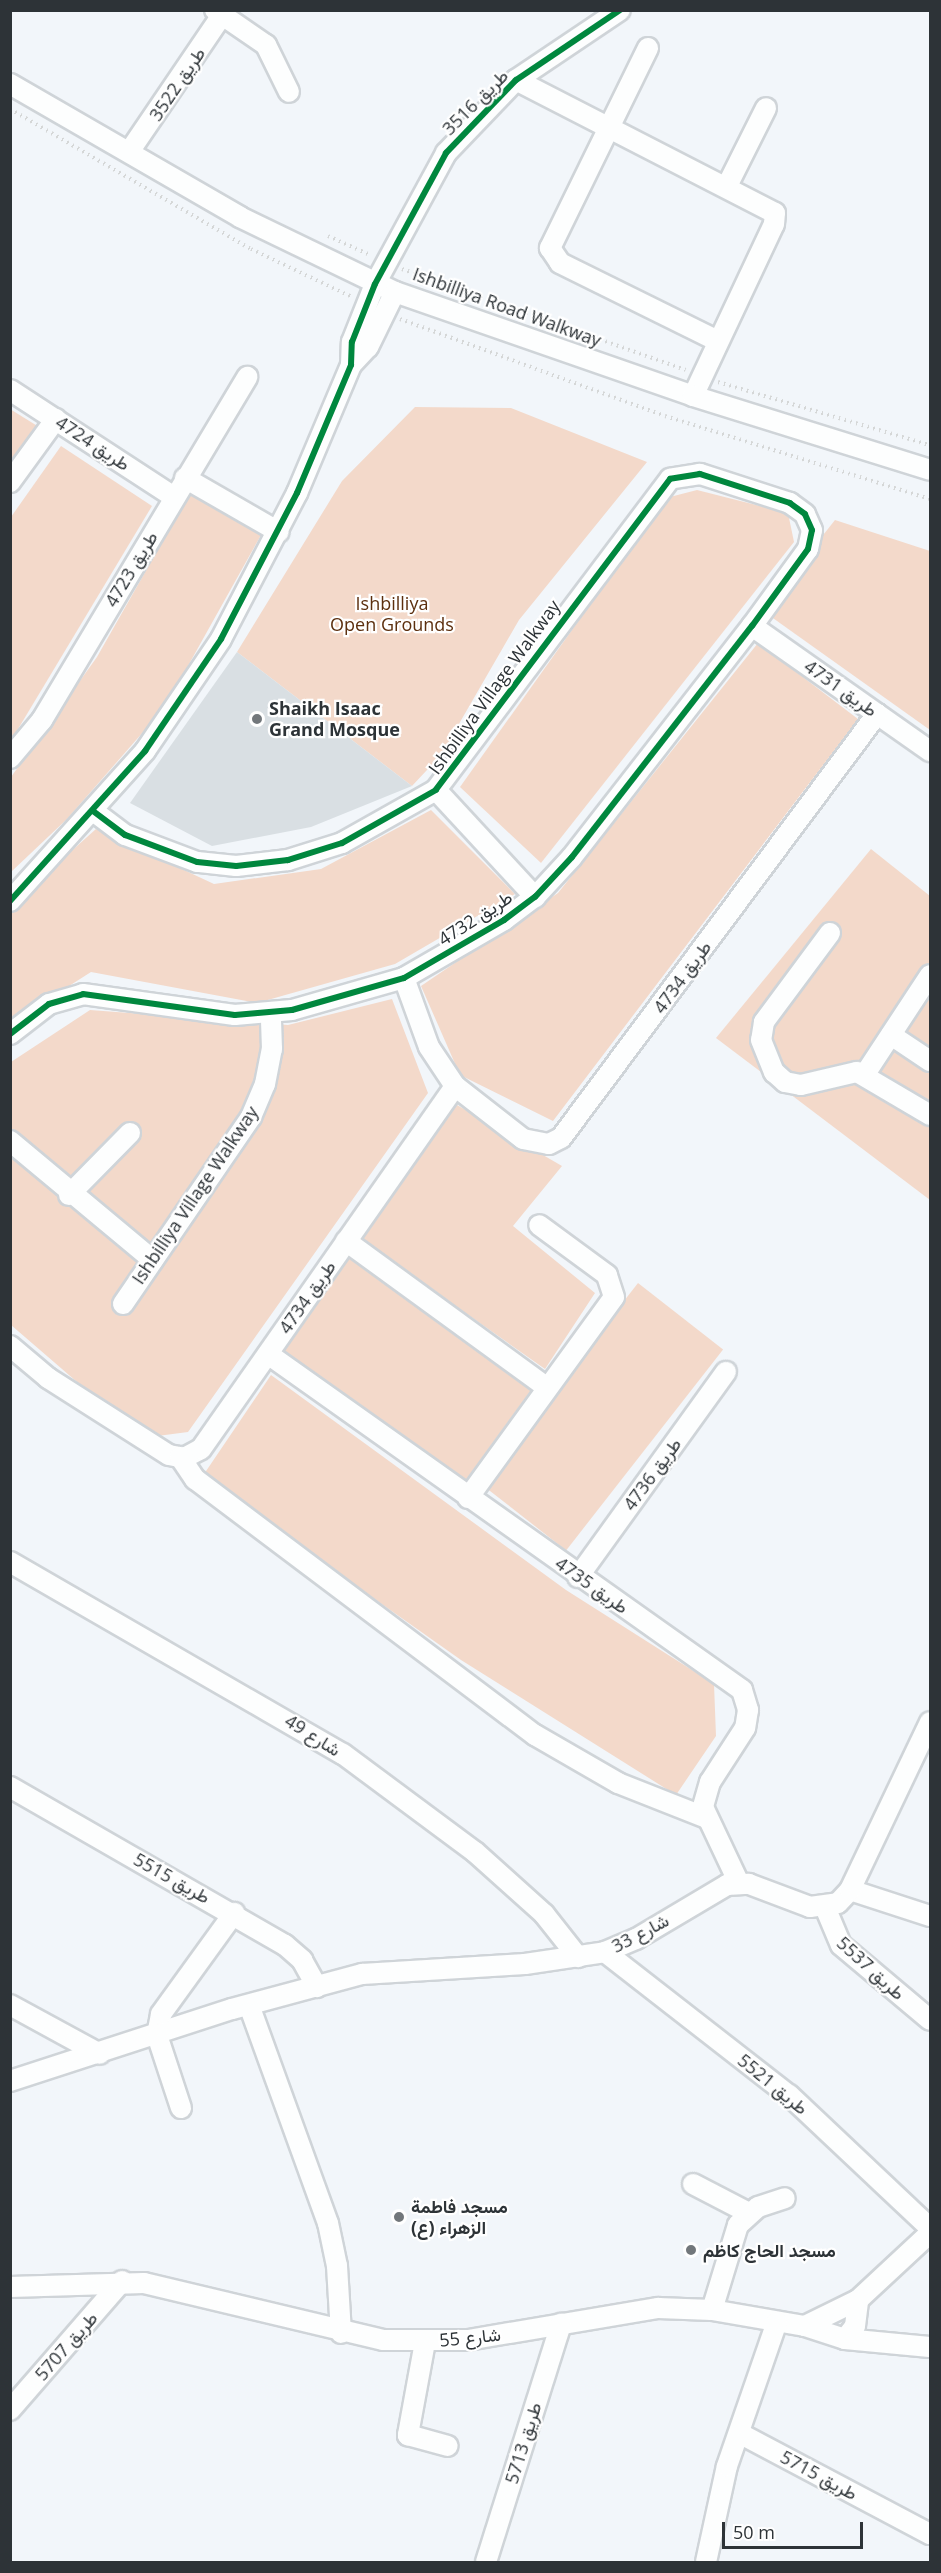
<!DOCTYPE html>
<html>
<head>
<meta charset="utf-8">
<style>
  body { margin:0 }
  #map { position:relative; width:941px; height:2573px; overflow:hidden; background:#f2f6fa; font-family:"Open Sans",Vazirmatn,sans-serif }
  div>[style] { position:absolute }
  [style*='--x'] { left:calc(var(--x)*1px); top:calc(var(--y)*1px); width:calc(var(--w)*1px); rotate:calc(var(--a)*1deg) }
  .green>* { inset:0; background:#f3d9ca; transform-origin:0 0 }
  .building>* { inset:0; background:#d9dfe3 }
  .path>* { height:4px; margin-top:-2px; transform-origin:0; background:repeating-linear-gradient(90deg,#d5d7d7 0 1.5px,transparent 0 6px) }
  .roads { filter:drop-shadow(2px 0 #cfd4d8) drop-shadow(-2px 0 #cfd4d8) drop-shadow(0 2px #cfd4d8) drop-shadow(0 -2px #cfd4d8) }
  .minor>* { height:20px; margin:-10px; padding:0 10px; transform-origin:10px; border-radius:10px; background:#fdfefe }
  .cycleway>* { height:6px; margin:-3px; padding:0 3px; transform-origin:3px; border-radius:3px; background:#00873e }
  .dots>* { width:16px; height:16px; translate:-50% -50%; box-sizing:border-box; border:3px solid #fff; border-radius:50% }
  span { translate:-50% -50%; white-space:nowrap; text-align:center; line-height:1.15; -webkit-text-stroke:4.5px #fff; paint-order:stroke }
  .street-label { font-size:18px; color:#2d3337 }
  .park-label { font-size:18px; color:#5c2f0e }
  .poi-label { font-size:18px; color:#2d3337; font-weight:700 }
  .left { translate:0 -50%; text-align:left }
  .frame { position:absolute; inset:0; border:12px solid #2d3337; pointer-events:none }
  .scale { position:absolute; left:722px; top:2522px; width:141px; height:27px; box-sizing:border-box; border:3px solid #2d3337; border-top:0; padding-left:8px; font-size:18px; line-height:21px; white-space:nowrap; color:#2d3337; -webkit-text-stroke:4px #fff; paint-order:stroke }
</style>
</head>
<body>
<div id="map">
  <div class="green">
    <i style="clip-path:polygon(415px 407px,511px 408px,647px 462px,519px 620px,441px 755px,412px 786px,237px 652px,342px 481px)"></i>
    <i style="clip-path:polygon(10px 409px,39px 427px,11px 465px,10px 465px)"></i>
    <i style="clip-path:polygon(61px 446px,152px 506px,12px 739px,11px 517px)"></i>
    <i style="clip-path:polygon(697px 490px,788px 513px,794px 542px,541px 863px,460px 787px,666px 498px)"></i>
    <i style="clip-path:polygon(190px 493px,261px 535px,165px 707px,67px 819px,11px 872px,11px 777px,97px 657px)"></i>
    <i style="clip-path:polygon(835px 520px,930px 551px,930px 730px,763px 611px)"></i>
    <i style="clip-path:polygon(758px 643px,858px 719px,553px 1121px,460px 1075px,421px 986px,558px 893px)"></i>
    <i style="clip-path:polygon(431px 810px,515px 894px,395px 964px,257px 1003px,91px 972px,11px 1023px,10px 906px,96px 829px,214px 884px,321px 869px)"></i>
    <i style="clip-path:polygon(871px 849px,930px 896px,930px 1200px,716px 1038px)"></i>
    <i style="clip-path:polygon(392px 999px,428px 1093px,188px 1432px,142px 1438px,11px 1325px,11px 1062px,90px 1010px,288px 1025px)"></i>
    <i style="clip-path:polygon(457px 1105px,562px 1166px,513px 1226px,595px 1293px,545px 1369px,352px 1233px)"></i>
    <i style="left:348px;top:1256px;width:227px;height:115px;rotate:36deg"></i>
    <i style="left:638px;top:1283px;width:108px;height:255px;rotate:38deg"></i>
    <i style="clip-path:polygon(271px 1375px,566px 1590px,714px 1684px,716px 1736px,676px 1795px,461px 1660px,202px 1477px)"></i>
  </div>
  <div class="building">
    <i style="clip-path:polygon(237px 652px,412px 786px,311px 827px,212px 846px,130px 803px)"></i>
  </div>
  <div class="path">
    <i style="--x:10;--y:109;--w:279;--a:30.2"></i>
    <i style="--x:251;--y:249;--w:112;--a:25.4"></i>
    <i style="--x:328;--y:236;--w:46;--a:24.3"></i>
    <i style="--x:402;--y:269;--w:301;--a:19.6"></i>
    <i style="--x:400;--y:319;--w:282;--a:20.1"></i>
    <i style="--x:665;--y:416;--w:278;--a:17.4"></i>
    <i style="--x:718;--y:382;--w:221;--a:16.6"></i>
  </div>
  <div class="roads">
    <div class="minor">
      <i style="--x:215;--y:10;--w:62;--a:34.5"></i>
      <i style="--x:266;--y:45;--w:52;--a:63.9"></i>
      <i style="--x:648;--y:48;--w:223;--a:116.1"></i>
      <i style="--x:550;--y:248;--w:18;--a:56"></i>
      <i style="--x:560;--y:263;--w:176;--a:26.3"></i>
      <i style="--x:516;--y:80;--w:291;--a:27.2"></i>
      <i style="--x:775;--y:213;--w:11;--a:95"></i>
      <i style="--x:774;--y:224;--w:190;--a:115.2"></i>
      <i style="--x:10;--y:84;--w:266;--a:30"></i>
      <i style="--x:240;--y:217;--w:172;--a:25.8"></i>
      <i style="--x:395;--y:292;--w:316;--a:19.2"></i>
      <i style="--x:693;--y:396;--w:248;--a:17.3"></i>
      <i style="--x:129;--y:152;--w:166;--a:-55.8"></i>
      <i style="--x:727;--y:186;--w:87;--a:-63.4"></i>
      <i style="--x:351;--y:365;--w:25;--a:-47"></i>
      <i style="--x:368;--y:347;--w:61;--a:-63.9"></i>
      <i style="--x:10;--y:390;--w:196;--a:33.1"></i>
      <i style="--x:185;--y:478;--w:108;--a:29.9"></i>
      <i style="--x:10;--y:482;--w:78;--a:-53.9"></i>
      <i style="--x:752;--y:626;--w:218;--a:35.1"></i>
      <i style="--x:10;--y:758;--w:50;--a:-49.9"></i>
      <i style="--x:42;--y:720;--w:400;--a:-59.1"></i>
      <i style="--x:436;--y:790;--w:146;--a:47.2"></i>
      <i style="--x:10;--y:901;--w:202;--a:-48"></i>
      <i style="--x:145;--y:751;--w:135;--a:-55.8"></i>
      <i style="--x:221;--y:639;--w:165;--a:-62.5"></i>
      <i style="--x:297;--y:493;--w:139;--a:-67.1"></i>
      <i style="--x:351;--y:365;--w:23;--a:-88"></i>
      <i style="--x:352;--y:342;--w:62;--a:-68.4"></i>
      <i style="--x:375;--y:284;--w:149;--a:-61.5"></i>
      <i style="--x:446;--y:153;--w:101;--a:-46.2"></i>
      <i style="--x:516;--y:80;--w:125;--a:-33.9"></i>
      <i style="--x:830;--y:933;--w:111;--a:126.6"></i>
      <i style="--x:764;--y:1022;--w:18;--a:99"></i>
      <i style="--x:761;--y:1040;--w:35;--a:68"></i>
      <i style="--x:774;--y:1072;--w:15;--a:42"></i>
      <i style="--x:785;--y:1082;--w:16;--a:11"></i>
      <i style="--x:801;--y:1085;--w:57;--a:-13.1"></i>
      <i style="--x:857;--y:1072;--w:85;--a:30.5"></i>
      <i style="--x:404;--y:978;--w:73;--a:70.1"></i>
      <i style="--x:429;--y:1047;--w:47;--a:56.3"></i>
      <i style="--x:455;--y:1086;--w:86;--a:37.9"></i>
      <i style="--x:523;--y:1139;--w:26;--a:11"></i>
      <i style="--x:549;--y:1144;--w:13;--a:-27"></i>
      <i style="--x:561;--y:1138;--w:529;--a:-53.3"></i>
      <i style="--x:10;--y:1034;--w:49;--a:-37.6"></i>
      <i style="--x:49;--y:1004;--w:35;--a:-16"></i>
      <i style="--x:83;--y:994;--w:153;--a:7.9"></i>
      <i style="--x:235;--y:1015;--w:57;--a:-5"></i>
      <i style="--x:292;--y:1010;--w:116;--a:-15.9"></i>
      <i style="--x:404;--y:978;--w:116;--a:-30.1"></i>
      <i style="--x:504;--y:920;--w:39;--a:-37"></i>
      <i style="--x:535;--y:897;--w:54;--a:-47.2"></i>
      <i style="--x:572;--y:857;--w:293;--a:-52.1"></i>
      <i style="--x:752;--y:626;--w:95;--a:-54"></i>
      <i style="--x:808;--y:549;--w:19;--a:-78"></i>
      <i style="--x:812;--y:530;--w:17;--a:-114"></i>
      <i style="--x:805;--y:514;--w:19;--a:-144"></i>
      <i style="--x:790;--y:503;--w:95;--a:-162.1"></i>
      <i style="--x:700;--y:474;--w:30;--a:171"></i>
      <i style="--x:670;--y:479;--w:389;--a:127"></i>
      <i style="--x:436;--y:790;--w:108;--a:150.6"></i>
      <i style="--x:342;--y:843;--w:57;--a:162.5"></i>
      <i style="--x:288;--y:860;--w:52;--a:173.4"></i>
      <i style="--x:236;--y:866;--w:39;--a:-174"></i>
      <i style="--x:197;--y:862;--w:77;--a:-159.4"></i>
      <i style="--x:125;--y:835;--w:39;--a:-143"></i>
      <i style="--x:891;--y:1035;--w:47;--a:33.7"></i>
      <i style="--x:865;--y:1074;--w:118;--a:-56.7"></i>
      <i style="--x:10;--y:1141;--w:186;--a:39.8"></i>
      <i style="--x:69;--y:1195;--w:87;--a:-45.5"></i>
      <i style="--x:346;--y:1241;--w:248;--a:36.1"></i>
      <i style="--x:123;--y:1304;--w:227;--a:-55.6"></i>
      <i style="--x:251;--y:1117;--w:36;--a:-67"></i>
      <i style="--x:265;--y:1084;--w:36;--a:-79"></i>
      <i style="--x:272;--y:1049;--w:36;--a:-92"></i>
      <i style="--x:10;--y:1346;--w:50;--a:40.1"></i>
      <i style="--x:48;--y:1378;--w:143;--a:32.5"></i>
      <i style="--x:169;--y:1455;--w:15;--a:11"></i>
      <i style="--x:184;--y:1458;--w:19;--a:-28"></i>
      <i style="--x:201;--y:1449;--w:443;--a:-55"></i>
      <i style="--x:268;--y:1354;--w:581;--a:35.33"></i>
      <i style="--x:742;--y:1690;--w:21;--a:73"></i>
      <i style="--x:748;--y:1710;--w:18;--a:99"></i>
      <i style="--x:745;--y:1728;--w:64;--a:122.9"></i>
      <i style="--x:710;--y:1782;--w:26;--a:106"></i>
      <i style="--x:703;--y:1807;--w:84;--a:64.7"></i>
      <i style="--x:180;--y:1457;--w:27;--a:56"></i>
      <i style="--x:195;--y:1479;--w:426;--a:37"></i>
      <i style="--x:535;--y:1735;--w:96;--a:30"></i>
      <i style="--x:618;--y:1783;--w:96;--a:21.5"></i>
      <i style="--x:468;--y:1498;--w:248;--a:-54"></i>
      <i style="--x:614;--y:1297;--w:23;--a:-108"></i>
      <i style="--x:607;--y:1275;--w:84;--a:-143.7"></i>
      <i style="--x:10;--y:1562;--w:384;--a:30"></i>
      <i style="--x:343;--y:1754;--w:164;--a:36.6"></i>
      <i style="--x:475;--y:1852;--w:93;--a:41.9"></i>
      <i style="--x:544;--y:1914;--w:55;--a:51.7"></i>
      <i style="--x:578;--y:1577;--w:253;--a:-54.2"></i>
      <i style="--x:10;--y:1787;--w:317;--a:29.9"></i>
      <i style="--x:285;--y:1945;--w:23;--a:41"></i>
      <i style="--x:302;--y:1960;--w:31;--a:61"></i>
      <i style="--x:850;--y:1890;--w:84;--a:18"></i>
      <i style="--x:825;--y:1907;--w:41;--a:67.2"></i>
      <i style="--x:841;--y:1945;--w:116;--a:40.1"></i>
      <i style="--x:605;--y:1952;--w:233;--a:37.9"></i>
      <i style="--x:789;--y:2095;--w:194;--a:43.3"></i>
      <i style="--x:10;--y:2005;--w:102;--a:28.6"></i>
      <i style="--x:249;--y:2005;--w:232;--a:70.1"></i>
      <i style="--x:328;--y:2223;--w:44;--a:78.2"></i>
      <i style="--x:337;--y:2266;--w:67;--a:86.6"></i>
      <i style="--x:10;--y:2081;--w:233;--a:-18"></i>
      <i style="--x:232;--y:2009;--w:135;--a:-15.1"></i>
      <i style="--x:362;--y:1974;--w:163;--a:-3.5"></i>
      <i style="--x:525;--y:1964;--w:81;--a:-8.5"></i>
      <i style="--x:605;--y:1952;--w:34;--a:-23"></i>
      <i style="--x:636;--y:1939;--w:106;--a:-30.7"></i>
      <i style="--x:727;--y:1885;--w:22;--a:-3"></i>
      <i style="--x:749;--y:1884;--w:65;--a:20.7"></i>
      <i style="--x:810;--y:1907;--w:28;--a:-8"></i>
      <i style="--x:838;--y:1903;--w:18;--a:-47"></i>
      <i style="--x:850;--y:1890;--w:186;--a:-64.5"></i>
      <i style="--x:181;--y:2108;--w:77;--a:-108.2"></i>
      <i style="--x:157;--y:2035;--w:21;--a:-79"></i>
      <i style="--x:161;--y:2014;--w:125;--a:-54.1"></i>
      <i style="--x:693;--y:2184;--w:63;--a:27.4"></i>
      <i style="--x:10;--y:2287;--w:134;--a:-1.7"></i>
      <i style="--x:144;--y:2283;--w:246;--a:13.4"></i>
      <i style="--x:383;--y:2340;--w:85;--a:0"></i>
      <i style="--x:468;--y:2340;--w:193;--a:-9.6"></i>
      <i style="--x:658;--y:2308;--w:54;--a:2.1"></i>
      <i style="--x:712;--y:2310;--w:94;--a:9.8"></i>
      <i style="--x:805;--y:2326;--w:42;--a:18"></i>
      <i style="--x:845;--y:2339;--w:85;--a:5.4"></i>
      <i style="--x:712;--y:2310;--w:89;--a:-73"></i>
      <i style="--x:738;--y:2225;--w:27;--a:-42"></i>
      <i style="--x:758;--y:2207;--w:28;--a:-18"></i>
      <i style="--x:805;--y:2326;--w:59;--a:-26.1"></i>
      <i style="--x:858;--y:2300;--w:98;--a:-42.9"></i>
      <i style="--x:845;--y:2339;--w:16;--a:-52"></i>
      <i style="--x:855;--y:2326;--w:26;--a:-83"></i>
      <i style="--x:425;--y:2342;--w:95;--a:100.4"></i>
      <i style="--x:408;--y:2435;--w:41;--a:15.4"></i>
      <i style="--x:10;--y:2410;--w:171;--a:-49"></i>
      <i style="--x:739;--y:2433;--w:216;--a:27.9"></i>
      <i style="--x:486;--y:2562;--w:250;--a:-72.5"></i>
      <i style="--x:706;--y:2562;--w:98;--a:-77.7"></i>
      <i style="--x:727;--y:2466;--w:152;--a:-70.9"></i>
    </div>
  </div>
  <div class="cycleway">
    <i style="--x:10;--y:901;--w:202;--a:-48"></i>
    <i style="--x:145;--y:751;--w:135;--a:-55.8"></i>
    <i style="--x:221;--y:639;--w:165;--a:-62.5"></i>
    <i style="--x:297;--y:493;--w:139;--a:-67.1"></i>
    <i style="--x:351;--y:365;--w:23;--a:-88"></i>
    <i style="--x:352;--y:342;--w:62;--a:-68.4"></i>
    <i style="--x:375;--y:284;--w:149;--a:-61.5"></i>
    <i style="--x:446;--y:153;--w:101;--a:-46.2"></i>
    <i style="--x:516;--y:80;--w:125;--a:-33.9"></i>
    <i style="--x:10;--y:1034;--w:49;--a:-37.6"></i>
    <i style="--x:49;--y:1004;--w:35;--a:-16"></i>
    <i style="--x:83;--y:994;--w:153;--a:7.9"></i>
    <i style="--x:235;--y:1015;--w:57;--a:-5"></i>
    <i style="--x:292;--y:1010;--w:116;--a:-15.9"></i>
    <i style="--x:404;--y:978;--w:116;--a:-30.1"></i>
    <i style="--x:504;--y:920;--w:39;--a:-37"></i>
    <i style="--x:535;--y:897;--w:54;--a:-47.2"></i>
    <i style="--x:572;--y:857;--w:293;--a:-52.1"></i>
    <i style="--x:752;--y:626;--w:95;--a:-54"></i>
    <i style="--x:808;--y:549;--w:19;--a:-78"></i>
    <i style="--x:812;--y:530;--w:17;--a:-114"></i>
    <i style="--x:805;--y:514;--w:19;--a:-144"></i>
    <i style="--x:790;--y:503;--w:95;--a:-162.1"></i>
    <i style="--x:700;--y:474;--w:30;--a:171"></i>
    <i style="--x:670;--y:479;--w:389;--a:127"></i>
    <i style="--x:436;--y:790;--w:108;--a:150.6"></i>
    <i style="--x:342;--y:843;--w:57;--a:162.5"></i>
    <i style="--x:288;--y:860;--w:52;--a:173.4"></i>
    <i style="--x:236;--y:866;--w:39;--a:-174"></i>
    <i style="--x:197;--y:862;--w:77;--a:-159.4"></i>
    <i style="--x:125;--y:835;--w:39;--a:-143"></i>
  </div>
  <div class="dots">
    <i style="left:257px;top:719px;background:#72777b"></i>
    <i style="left:399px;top:2217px;background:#72777b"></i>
    <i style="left:691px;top:2250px;background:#72777b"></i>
  </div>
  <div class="street-label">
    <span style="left:177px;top:84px;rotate:-56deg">طريق 3522</span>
    <span style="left:475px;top:102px;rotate:-45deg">طريق 3516</span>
    <span style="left:507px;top:307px;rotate:20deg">Ishbilliya Road Walkway</span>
    <span style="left:93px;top:443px;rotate:33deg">طريق 4724</span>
    <span style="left:131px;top:569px;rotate:-59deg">طريق 4723</span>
    <span style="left:494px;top:687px;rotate:-54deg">Ishbilliya Village Walkway</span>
    <span style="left:841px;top:688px;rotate:35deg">طريق 4731</span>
    <span style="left:475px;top:918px;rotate:-33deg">طريق 4732</span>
    <span style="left:682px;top:977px;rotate:-54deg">طريق 4734</span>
    <span style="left:195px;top:1195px;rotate:-56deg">Ishbilliya Village Walkway</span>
    <span style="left:307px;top:1297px;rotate:-55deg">طريق 4734</span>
    <span style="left:652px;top:1474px;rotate:-54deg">طريق 4736</span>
    <span style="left:592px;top:1585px;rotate:35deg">طريق 4735</span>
    <span style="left:313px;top:1735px;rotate:32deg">شارع 49</span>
    <span style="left:172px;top:1878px;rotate:29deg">طريق 5515</span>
    <span style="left:640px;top:1933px;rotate:-28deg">شارع 33</span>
    <span style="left:871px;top:1968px;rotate:42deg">طريق 5537</span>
    <span style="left:773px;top:2084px;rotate:39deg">طريق 5521</span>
    <span style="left:470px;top:2337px;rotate:-6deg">شارع 55</span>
    <span style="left:66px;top:2346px;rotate:-49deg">طريق 5707</span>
    <span style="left:523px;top:2443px;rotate:-73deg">طريق 5713</span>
    <span style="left:819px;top:2475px;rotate:28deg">طريق 5715</span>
  </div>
  <div class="park-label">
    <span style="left:392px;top:614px">Ishbilliya<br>Open Grounds</span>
  </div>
  <div class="poi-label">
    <span class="left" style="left:269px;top:719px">Shaikh Isaac<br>Grand Mosque</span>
    <span class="left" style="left:411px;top:2217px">مسجد فاطمة<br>الزهراء (ع)</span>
    <span class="left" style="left:703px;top:2250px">مسجد الحاج كاظم</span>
  </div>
  <div class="frame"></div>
  <div class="scale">50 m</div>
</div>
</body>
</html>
